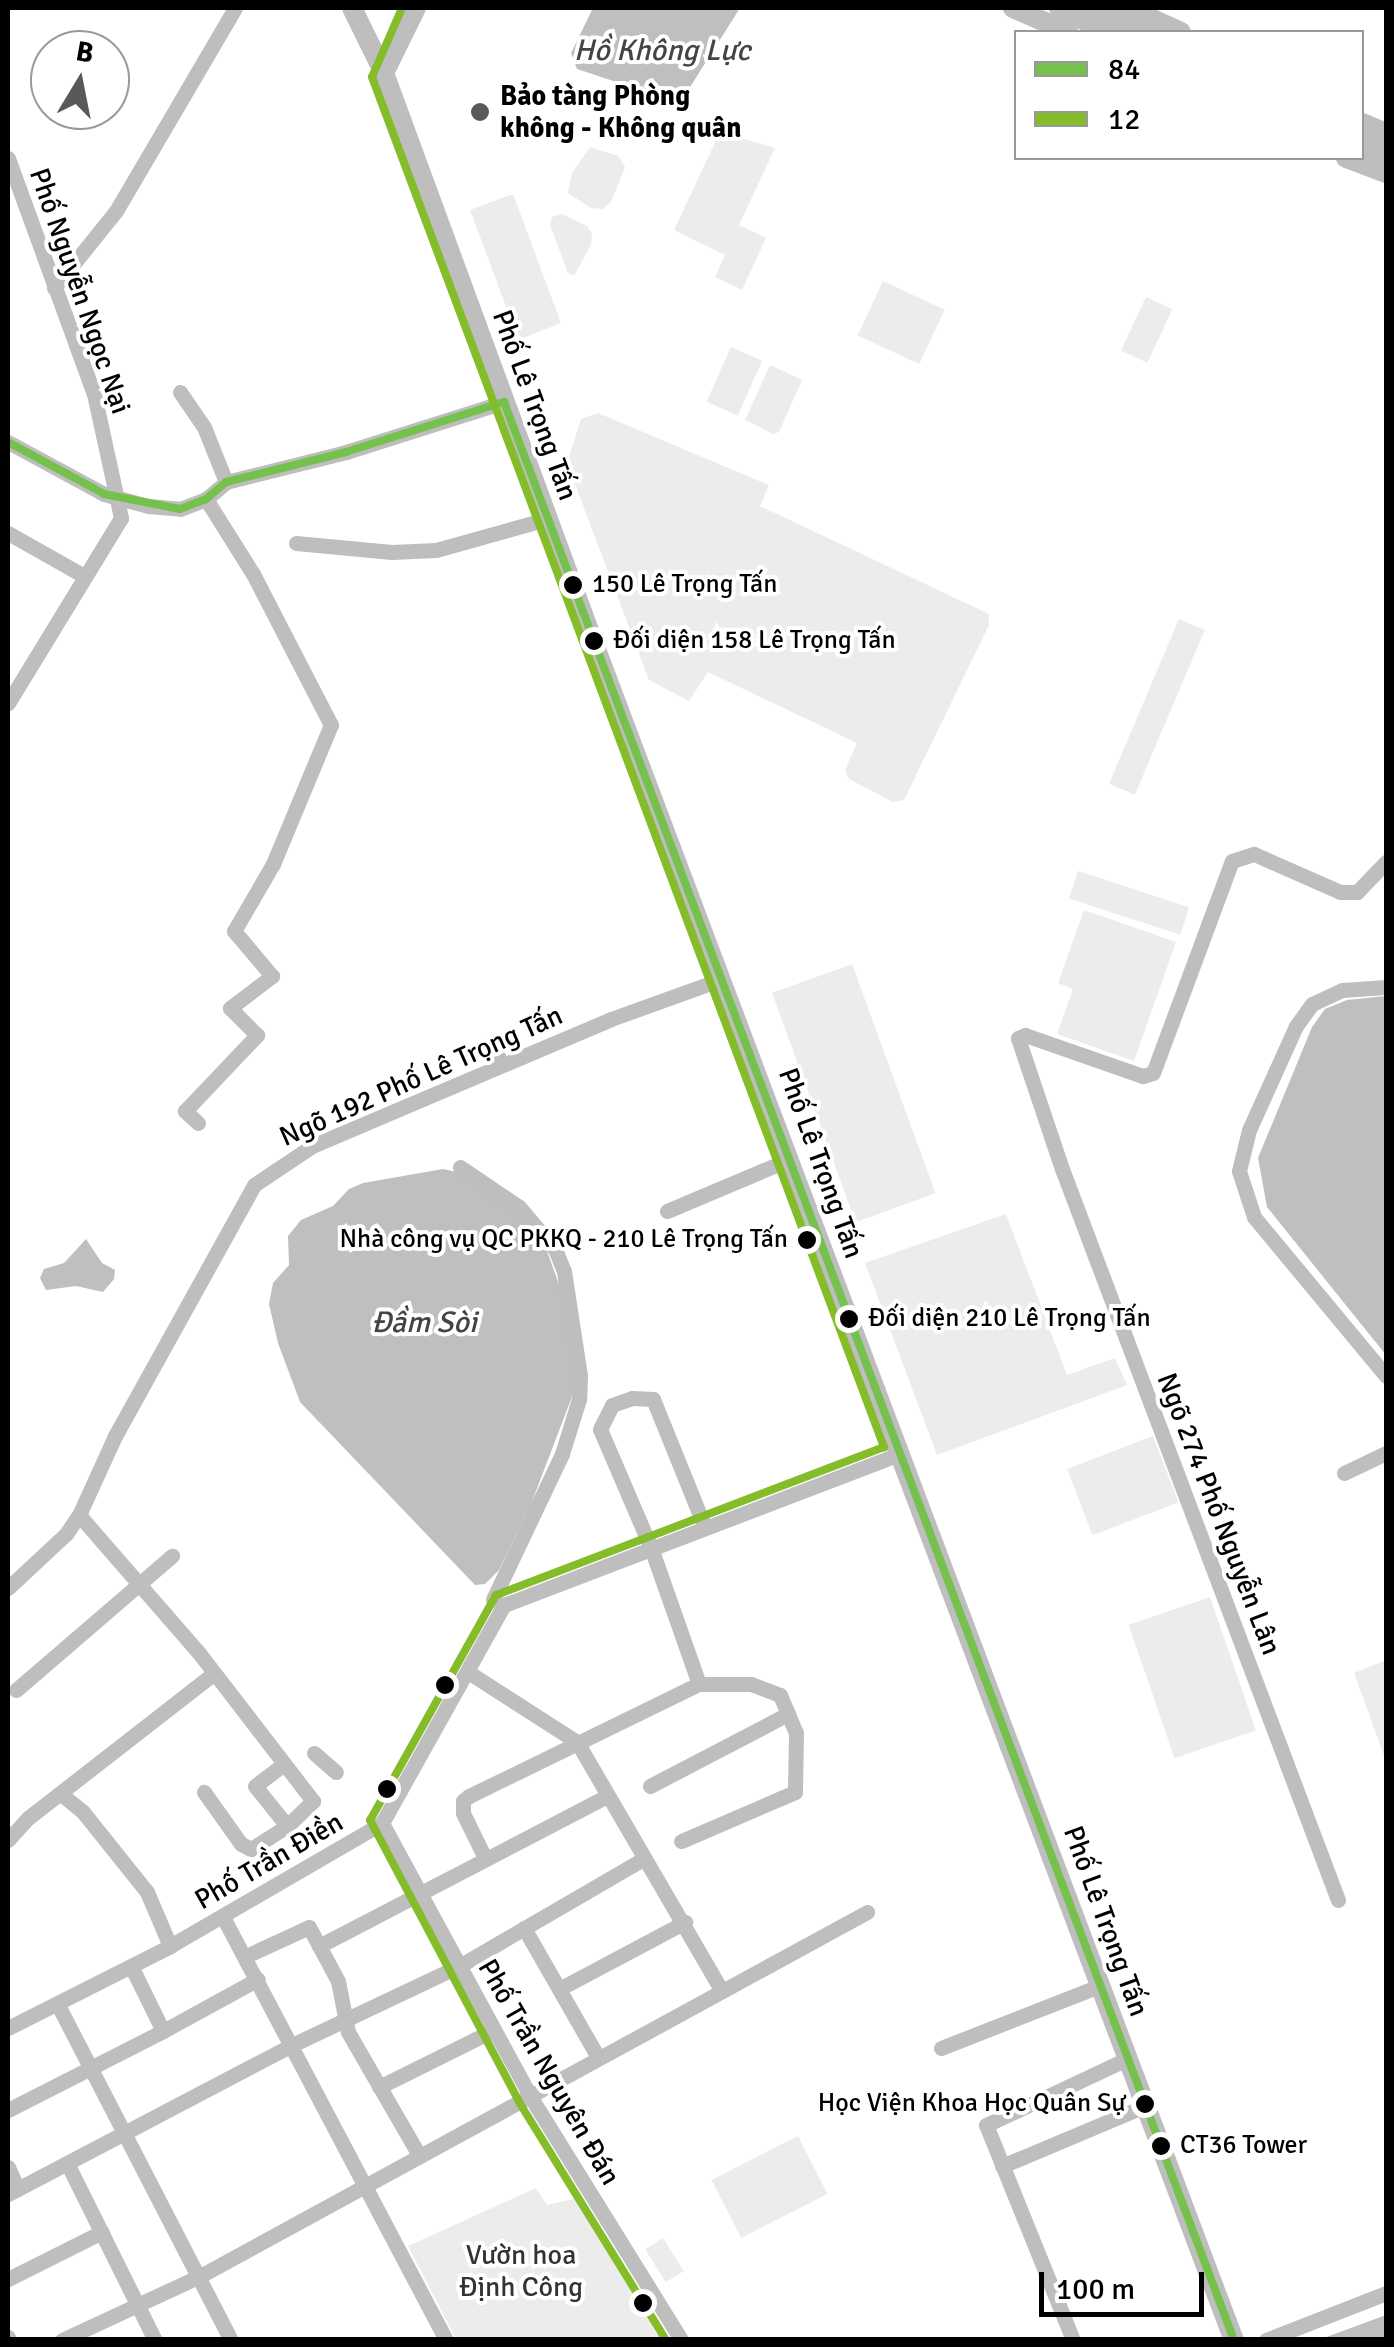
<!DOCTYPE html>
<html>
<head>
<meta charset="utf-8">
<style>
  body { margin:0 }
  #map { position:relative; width:1394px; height:2347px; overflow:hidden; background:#fff; font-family:Signika,sans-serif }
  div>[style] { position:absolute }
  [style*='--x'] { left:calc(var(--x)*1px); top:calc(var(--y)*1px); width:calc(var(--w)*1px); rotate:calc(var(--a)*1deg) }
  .green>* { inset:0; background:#ececec; transform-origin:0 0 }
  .water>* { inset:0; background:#bfbfbf }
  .minor>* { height:15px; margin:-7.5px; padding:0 7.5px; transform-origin:7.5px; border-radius:7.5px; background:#bebebe }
  .major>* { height:20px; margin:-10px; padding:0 10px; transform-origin:10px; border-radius:10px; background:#bebebe }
  .highway>* { height:22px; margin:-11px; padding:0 11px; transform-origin:11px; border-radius:11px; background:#bebebe }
  .bus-1>* { height:8px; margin:-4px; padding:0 4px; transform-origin:4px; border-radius:4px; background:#76c04d }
  .bus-2>* { height:8px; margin:-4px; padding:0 4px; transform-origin:4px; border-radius:4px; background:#85bc2a }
  .dots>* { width:28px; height:28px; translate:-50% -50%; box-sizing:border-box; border:5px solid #fff; border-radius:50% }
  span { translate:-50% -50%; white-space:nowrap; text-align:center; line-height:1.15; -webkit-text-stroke:8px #fff; paint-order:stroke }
  .bus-label { font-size:26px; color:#000 }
  .left { translate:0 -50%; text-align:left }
  .right { translate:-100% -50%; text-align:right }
  .poi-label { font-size:28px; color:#000; font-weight:700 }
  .street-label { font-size:28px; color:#000 }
  .park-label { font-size:28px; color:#333 }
  .water-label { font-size:30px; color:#444; font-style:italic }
  .frame { position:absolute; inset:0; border:10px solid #000; pointer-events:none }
  .legend { position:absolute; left:1014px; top:30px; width:350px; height:130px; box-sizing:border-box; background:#fff; border:2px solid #999; margin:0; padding:12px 18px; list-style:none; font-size:30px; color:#000 }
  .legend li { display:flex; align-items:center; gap:20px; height:50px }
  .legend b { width:50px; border:2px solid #999 }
  .north { position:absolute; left:30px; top:30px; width:100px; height:100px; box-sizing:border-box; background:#fff; border:2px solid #999; border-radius:50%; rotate:10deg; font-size:28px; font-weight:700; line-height:40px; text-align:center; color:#000 }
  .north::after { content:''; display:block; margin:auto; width:35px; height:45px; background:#595959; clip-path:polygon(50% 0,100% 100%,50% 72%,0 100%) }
  .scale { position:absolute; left:1039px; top:2272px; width:165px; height:45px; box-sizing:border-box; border:5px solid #000; border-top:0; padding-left:12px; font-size:30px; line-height:35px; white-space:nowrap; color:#000; -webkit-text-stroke:8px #fff; paint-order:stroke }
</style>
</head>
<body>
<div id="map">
  <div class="green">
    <i style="clip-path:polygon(720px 132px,775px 148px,739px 225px,766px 238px,742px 290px,715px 277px,725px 255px,674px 230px)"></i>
    <i style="clip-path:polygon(590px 147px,618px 156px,625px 167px,611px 202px,603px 209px,591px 208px,568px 193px,572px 173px)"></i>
    <i style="clip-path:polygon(513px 194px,561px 323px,523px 338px,517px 336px,470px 210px)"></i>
    <i style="clip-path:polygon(562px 214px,587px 226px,592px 233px,591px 245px,574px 276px,568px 273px,550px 225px,552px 217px)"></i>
    <i style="left:883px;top:281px;width:68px;height:60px;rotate:25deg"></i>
    <i style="left:1146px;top:297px;width:29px;height:59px;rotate:25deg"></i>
    <i style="left:731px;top:347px;width:34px;height:60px;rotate:24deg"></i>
    <i style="clip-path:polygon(770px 365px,802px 380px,779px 432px,773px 434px,745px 420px)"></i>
    <i style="clip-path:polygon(598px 413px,769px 485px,760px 506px,989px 614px,989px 625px,904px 800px,893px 802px,849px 779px,845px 770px,857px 743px,708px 672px,689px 701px,649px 680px,567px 463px,581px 419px)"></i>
    <i style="left:1179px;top:619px;width:28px;height:179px;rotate:23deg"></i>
    <i style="left:1078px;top:871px;width:117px;height:29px;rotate:18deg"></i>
    <i style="clip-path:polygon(1084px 910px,1176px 942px,1134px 1061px,1057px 1034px,1073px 989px,1058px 983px)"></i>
    <i style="left:852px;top:964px;width:244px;height:85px;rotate:70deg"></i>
    <i style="clip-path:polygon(1006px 1214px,1067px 1375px,1115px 1358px,1127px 1385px,937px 1455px,865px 1263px)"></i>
    <i style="left:1153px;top:1436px;width:71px;height:92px;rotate:69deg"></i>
    <i style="left:1210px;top:1597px;width:141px;height:86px;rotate:71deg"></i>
    <i style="clip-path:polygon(1386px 1660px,1386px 1761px,1354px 1673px)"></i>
    <i style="left:798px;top:2136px;width:65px;height:97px;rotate:63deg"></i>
    <i style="clip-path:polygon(536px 2188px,547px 2205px,578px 2198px,663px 2327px,661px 2339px,456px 2339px,408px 2246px)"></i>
    <i style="left:663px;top:2238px;width:39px;height:21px;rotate:58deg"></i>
  </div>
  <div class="water">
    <i style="clip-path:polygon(593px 8px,740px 8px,680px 103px,577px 69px,571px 53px)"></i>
    <i style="clip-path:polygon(1386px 996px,1386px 1355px,1267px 1207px,1258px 1158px,1312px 1027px,1325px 1009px,1347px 1000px)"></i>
    <i style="clip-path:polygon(443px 1169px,461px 1173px,524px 1218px,543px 1240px,565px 1301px,575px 1389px,531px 1504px,499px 1570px,485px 1584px,475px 1585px,300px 1402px,278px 1343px,269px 1304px,273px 1283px,289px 1265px,288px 1236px,301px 1220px,333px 1206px,349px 1189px,363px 1183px)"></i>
    <i style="clip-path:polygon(86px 1239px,102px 1263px,115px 1270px,114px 1279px,103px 1292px,76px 1286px,46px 1290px,40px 1278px,44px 1269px,64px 1263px)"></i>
    <i style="clip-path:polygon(1386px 2315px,1386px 2337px,1380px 2339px,1321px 2339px)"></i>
  </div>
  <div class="minor">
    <i style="--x:8;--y:158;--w:251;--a:70"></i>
    <i style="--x:94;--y:394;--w:127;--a:77.7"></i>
    <i style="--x:121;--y:518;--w:217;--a:121.4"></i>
    <i style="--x:54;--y:288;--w:99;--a:-51.2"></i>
    <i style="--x:116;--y:211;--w:235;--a:-59.6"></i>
    <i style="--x:180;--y:392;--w:42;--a:55.6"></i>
    <i style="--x:204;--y:427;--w:59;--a:68.2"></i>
    <i style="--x:8;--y:442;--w:109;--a:28.4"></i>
    <i style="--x:104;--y:494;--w:46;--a:15.3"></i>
    <i style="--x:148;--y:506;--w:32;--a:5"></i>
    <i style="--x:180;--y:509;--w:28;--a:-21"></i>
    <i style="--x:206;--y:499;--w:26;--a:-40"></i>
    <i style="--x:226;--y:482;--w:124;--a:-14"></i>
    <i style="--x:346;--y:452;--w:166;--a:-17.6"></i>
    <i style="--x:8;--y:533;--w:87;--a:29.5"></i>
    <i style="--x:296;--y:543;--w:96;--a:5.4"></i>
    <i style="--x:392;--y:552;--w:44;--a:-2.6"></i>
    <i style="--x:436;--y:550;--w:115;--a:-15.6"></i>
    <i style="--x:1386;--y:987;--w:44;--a:176.1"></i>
    <i style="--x:1342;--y:990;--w:33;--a:155"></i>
    <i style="--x:1312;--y:1004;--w:27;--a:126"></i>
    <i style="--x:1296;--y:1026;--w:114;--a:114.3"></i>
    <i style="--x:1249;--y:1130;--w:42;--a:103.7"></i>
    <i style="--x:1239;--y:1171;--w:48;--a:71.9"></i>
    <i style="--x:1254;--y:1217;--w:207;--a:50.3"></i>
    <i style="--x:492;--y:1042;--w:25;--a:67"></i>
    <i style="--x:198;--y:1123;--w:18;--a:-137"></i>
    <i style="--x:185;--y:1111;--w:105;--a:-46.5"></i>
    <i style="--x:257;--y:1035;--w:38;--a:-135"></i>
    <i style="--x:230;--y:1008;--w:53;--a:-37.3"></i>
    <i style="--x:272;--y:976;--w:59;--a:-130.2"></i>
    <i style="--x:234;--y:931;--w:78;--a:-59.8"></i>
    <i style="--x:273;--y:864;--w:151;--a:-67.4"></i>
    <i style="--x:331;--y:725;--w:170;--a:-117.3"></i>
    <i style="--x:253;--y:574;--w:89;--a:-122.1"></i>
    <i style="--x:460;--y:1167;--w:71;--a:34.1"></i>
    <i style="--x:519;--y:1207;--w:55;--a:49.4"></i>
    <i style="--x:555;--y:1249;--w:24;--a:68"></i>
    <i style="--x:564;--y:1271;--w:106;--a:81.3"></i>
    <i style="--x:580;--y:1376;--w:23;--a:92"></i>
    <i style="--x:579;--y:1399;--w:58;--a:107.2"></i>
    <i style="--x:562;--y:1454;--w:161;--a:115.4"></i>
    <i style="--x:667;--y:1211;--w:134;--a:-22.9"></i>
    <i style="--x:1344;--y:1473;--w:47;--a:-25.5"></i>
    <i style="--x:79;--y:1515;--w:183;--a:49"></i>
    <i style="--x:199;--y:1653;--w:187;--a:52.4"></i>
    <i style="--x:313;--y:1801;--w:36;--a:136"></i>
    <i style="--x:287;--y:1826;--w:43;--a:147.4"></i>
    <i style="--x:251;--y:1849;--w:11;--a:-153"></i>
    <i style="--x:241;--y:1844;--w:64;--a:-125.4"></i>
    <i style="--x:8;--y:1588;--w:79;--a:-43"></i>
    <i style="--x:66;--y:1534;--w:23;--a:-56"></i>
    <i style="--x:79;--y:1515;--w:87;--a:-65.5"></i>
    <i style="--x:115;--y:1436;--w:287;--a:-61"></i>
    <i style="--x:254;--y:1185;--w:70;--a:-33.9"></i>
    <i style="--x:312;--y:1146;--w:325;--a:-23"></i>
    <i style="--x:611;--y:1019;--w:118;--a:-19.8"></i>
    <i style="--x:468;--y:1672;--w:130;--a:32.7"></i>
    <i style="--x:577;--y:1742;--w:288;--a:59.8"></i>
    <i style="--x:699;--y:1684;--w:144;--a:-109.4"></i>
    <i style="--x:651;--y:1548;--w:129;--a:-113.2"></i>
    <i style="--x:600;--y:1429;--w:27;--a:-63"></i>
    <i style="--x:612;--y:1405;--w:21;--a:-19"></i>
    <i style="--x:632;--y:1398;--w:21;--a:3"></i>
    <i style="--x:653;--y:1399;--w:139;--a:68"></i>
    <i style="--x:16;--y:1690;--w:206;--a:-40.7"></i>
    <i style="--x:314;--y:1753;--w:29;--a:41"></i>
    <i style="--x:284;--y:1764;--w:36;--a:143"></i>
    <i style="--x:255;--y:1786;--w:51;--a:51.3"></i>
    <i style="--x:650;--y:1786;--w:156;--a:-27.6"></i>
    <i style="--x:61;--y:1794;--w:28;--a:39"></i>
    <i style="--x:83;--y:1812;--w:102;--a:51.3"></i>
    <i style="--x:147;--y:1892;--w:59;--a:66.9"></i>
    <i style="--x:382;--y:1823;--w:311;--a:61.5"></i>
    <i style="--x:530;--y:2096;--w:287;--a:58.2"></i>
    <i style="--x:8;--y:1840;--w:30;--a:-48"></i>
    <i style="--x:28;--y:1818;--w:234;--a:-37.9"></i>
    <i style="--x:485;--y:1858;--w:50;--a:-116.1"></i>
    <i style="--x:463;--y:1813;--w:12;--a:-90"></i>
    <i style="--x:463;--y:1801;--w:8;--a:-40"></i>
    <i style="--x:469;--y:1796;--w:256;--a:-26"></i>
    <i style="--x:699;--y:1684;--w:52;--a:0"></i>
    <i style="--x:751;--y:1684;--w:31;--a:21"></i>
    <i style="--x:780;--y:1695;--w:41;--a:67.2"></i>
    <i style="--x:796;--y:1733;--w:59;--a:91"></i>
    <i style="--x:795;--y:1792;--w:124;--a:156.7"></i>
    <i style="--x:1338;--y:1900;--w:781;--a:-110.68"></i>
    <i style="--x:1062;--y:1169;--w:138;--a:-108.6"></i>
    <i style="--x:1018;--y:1038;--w:8;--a:-23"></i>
    <i style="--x:1025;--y:1035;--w:125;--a:19.2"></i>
    <i style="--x:1143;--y:1076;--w:10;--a:-17"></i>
    <i style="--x:1153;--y:1073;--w:226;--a:-69.6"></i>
    <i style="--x:1232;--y:861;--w:23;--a:-18"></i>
    <i style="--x:1254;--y:854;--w:94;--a:23.8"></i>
    <i style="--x:1340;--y:892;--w:17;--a:0"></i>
    <i style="--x:1357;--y:892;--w:42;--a:-46"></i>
    <i style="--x:223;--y:1917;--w:478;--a:62.2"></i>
    <i style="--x:524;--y:1928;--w:149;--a:60.2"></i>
    <i style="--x:319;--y:1946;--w:325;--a:-27.5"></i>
    <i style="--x:246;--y:1956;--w:69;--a:-24.7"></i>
    <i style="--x:309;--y:1927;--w:61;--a:61.8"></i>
    <i style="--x:338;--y:1981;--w:52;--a:78.9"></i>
    <i style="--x:348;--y:2032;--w:142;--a:60"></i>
    <i style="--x:559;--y:1989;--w:143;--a:-28"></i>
    <i style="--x:58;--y:2005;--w:377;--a:62.7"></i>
    <i style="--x:8;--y:2028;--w:182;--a:-26.8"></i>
    <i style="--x:170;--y:1946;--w:245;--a:-30.1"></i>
    <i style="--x:382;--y:1823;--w:250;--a:-60.8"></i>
    <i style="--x:504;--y:1605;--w:424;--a:-20.9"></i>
    <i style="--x:163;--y:2031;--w:108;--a:-28.7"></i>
    <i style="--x:941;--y:2048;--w:170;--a:-21.4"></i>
    <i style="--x:379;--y:2087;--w:128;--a:-26.4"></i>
    <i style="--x:8;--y:2110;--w:174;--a:-27"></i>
    <i style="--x:163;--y:2031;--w:72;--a:-116.2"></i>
    <i style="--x:67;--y:2163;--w:198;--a:63.6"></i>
    <i style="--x:1002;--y:2166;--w:155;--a:-22.8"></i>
    <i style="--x:8;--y:2167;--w:24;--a:66"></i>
    <i style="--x:8;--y:2194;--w:321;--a:-27.7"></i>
    <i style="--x:292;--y:2045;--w:187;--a:-25.3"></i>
    <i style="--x:461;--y:1965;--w:211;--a:-30.2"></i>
    <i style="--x:8;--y:2279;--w:105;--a:-26.6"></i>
    <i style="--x:8;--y:2337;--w:3;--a:72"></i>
    <i style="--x:62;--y:2340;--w:152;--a:-24.9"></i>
    <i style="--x:200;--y:2276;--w:760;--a:-28.62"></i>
    <i style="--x:1073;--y:2340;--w:232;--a:-112"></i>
    <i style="--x:986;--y:2125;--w:156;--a:-25.1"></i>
    <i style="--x:1266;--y:2340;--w:129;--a:-21.4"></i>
  </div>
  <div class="major">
    <i style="--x:352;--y:8;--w:72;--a:63.8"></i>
    <i style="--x:384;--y:73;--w:600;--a:69.81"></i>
    <i style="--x:591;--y:636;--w:1821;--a:69.33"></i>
    <i style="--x:1013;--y:8;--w:60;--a:23.6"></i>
    <i style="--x:1128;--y:8;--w:58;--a:24.4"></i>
    <i style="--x:384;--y:73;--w:72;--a:-63.8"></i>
    <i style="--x:1346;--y:158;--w:43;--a:20.6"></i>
  </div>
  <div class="highway">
    <i style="--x:1060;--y:8;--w:56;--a:25.2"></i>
    <i style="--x:1095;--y:8;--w:59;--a:24"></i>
    <i style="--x:1362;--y:124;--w:26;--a:23"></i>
    <i style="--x:1362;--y:142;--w:26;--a:23"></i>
  </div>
  <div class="bus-1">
    <i style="--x:504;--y:402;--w:2071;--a:69.36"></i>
    <i style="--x:8;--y:442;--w:109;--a:28.4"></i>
    <i style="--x:104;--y:494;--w:77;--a:11.2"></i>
    <i style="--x:180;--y:509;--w:28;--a:-21"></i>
    <i style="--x:206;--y:499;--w:26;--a:-40"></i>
    <i style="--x:226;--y:482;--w:124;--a:-14"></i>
    <i style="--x:346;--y:452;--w:166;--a:-17.6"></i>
  </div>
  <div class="bus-2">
    <i style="--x:402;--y:8;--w:75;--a:113.5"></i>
    <i style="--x:372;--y:77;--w:1463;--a:69.51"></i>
    <i style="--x:884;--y:1447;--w:415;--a:159.1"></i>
    <i style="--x:496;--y:1595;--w:258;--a:119.2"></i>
    <i style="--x:370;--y:1820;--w:319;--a:62.1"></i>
    <i style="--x:519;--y:2102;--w:280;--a:58.3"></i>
  </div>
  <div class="dots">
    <i style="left:480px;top:112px;background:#595959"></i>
    <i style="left:573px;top:585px;background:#000"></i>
    <i style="left:594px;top:641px;background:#000"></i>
    <i style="left:807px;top:1240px;background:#000"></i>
    <i style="left:849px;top:1319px;background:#000"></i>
    <i style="left:445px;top:1685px;background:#000"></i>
    <i style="left:387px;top:1789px;background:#000"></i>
    <i style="left:1145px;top:2104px;background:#000"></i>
    <i style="left:1161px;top:2146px;background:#000"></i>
    <i style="left:643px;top:2303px;background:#000"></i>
  </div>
  <div class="bus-label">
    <span class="left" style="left:592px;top:585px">150 Lê Trọng Tấn</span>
    <span class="left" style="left:613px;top:641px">Đối diện 158 Lê Trọng Tấn</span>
    <span class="right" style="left:788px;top:1240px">Nhà công vụ QC PKKQ - 210 Lê Trọng Tấn</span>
    <span class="left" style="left:868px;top:1319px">Đối diện 210 Lê Trọng Tấn</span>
    <span class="right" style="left:1126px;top:2104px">Học Viện Khoa Học Quân Sự</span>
    <span class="left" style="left:1180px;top:2146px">CT36 Tower</span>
  </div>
  <div class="poi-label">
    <span class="left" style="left:500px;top:112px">Bảo tàng Phòng<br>không - Không quân</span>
  </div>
  <div class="street-label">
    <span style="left:80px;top:291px;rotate:71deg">Phố Nguyễn Ngọc Nại</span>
    <span style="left:535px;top:405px;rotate:70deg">Phố Lê Trọng Tấn</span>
    <span style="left:421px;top:1076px;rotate:-24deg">Ngõ 192 Phố Lê Trọng Tấn</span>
    <span style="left:821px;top:1163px;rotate:70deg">Phố Lê Trọng Tấn</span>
    <span style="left:1219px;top:1514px;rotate:69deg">Ngõ 274 Phố Nguyễn Lân</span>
    <span style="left:269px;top:1861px;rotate:-30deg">Phố Trần Điền</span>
    <span style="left:1106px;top:1921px;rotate:70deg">Phố Lê Trọng Tấn</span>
    <span style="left:549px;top:2072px;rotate:60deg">Phố Trần Nguyên Đán</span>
  </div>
  <div class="park-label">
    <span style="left:521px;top:2271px">Vườn hoa<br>Định Công</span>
  </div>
  <div class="water-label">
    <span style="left:662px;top:51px">Hồ Không Lực</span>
    <span style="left:424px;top:1323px">Đầm Sòi</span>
  </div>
  <div class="frame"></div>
  <ul class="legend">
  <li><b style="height:12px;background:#76c04d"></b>84</li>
  <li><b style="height:12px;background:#85bc2a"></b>12</li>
  </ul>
  <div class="north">B</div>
  <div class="scale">100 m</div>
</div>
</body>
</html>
